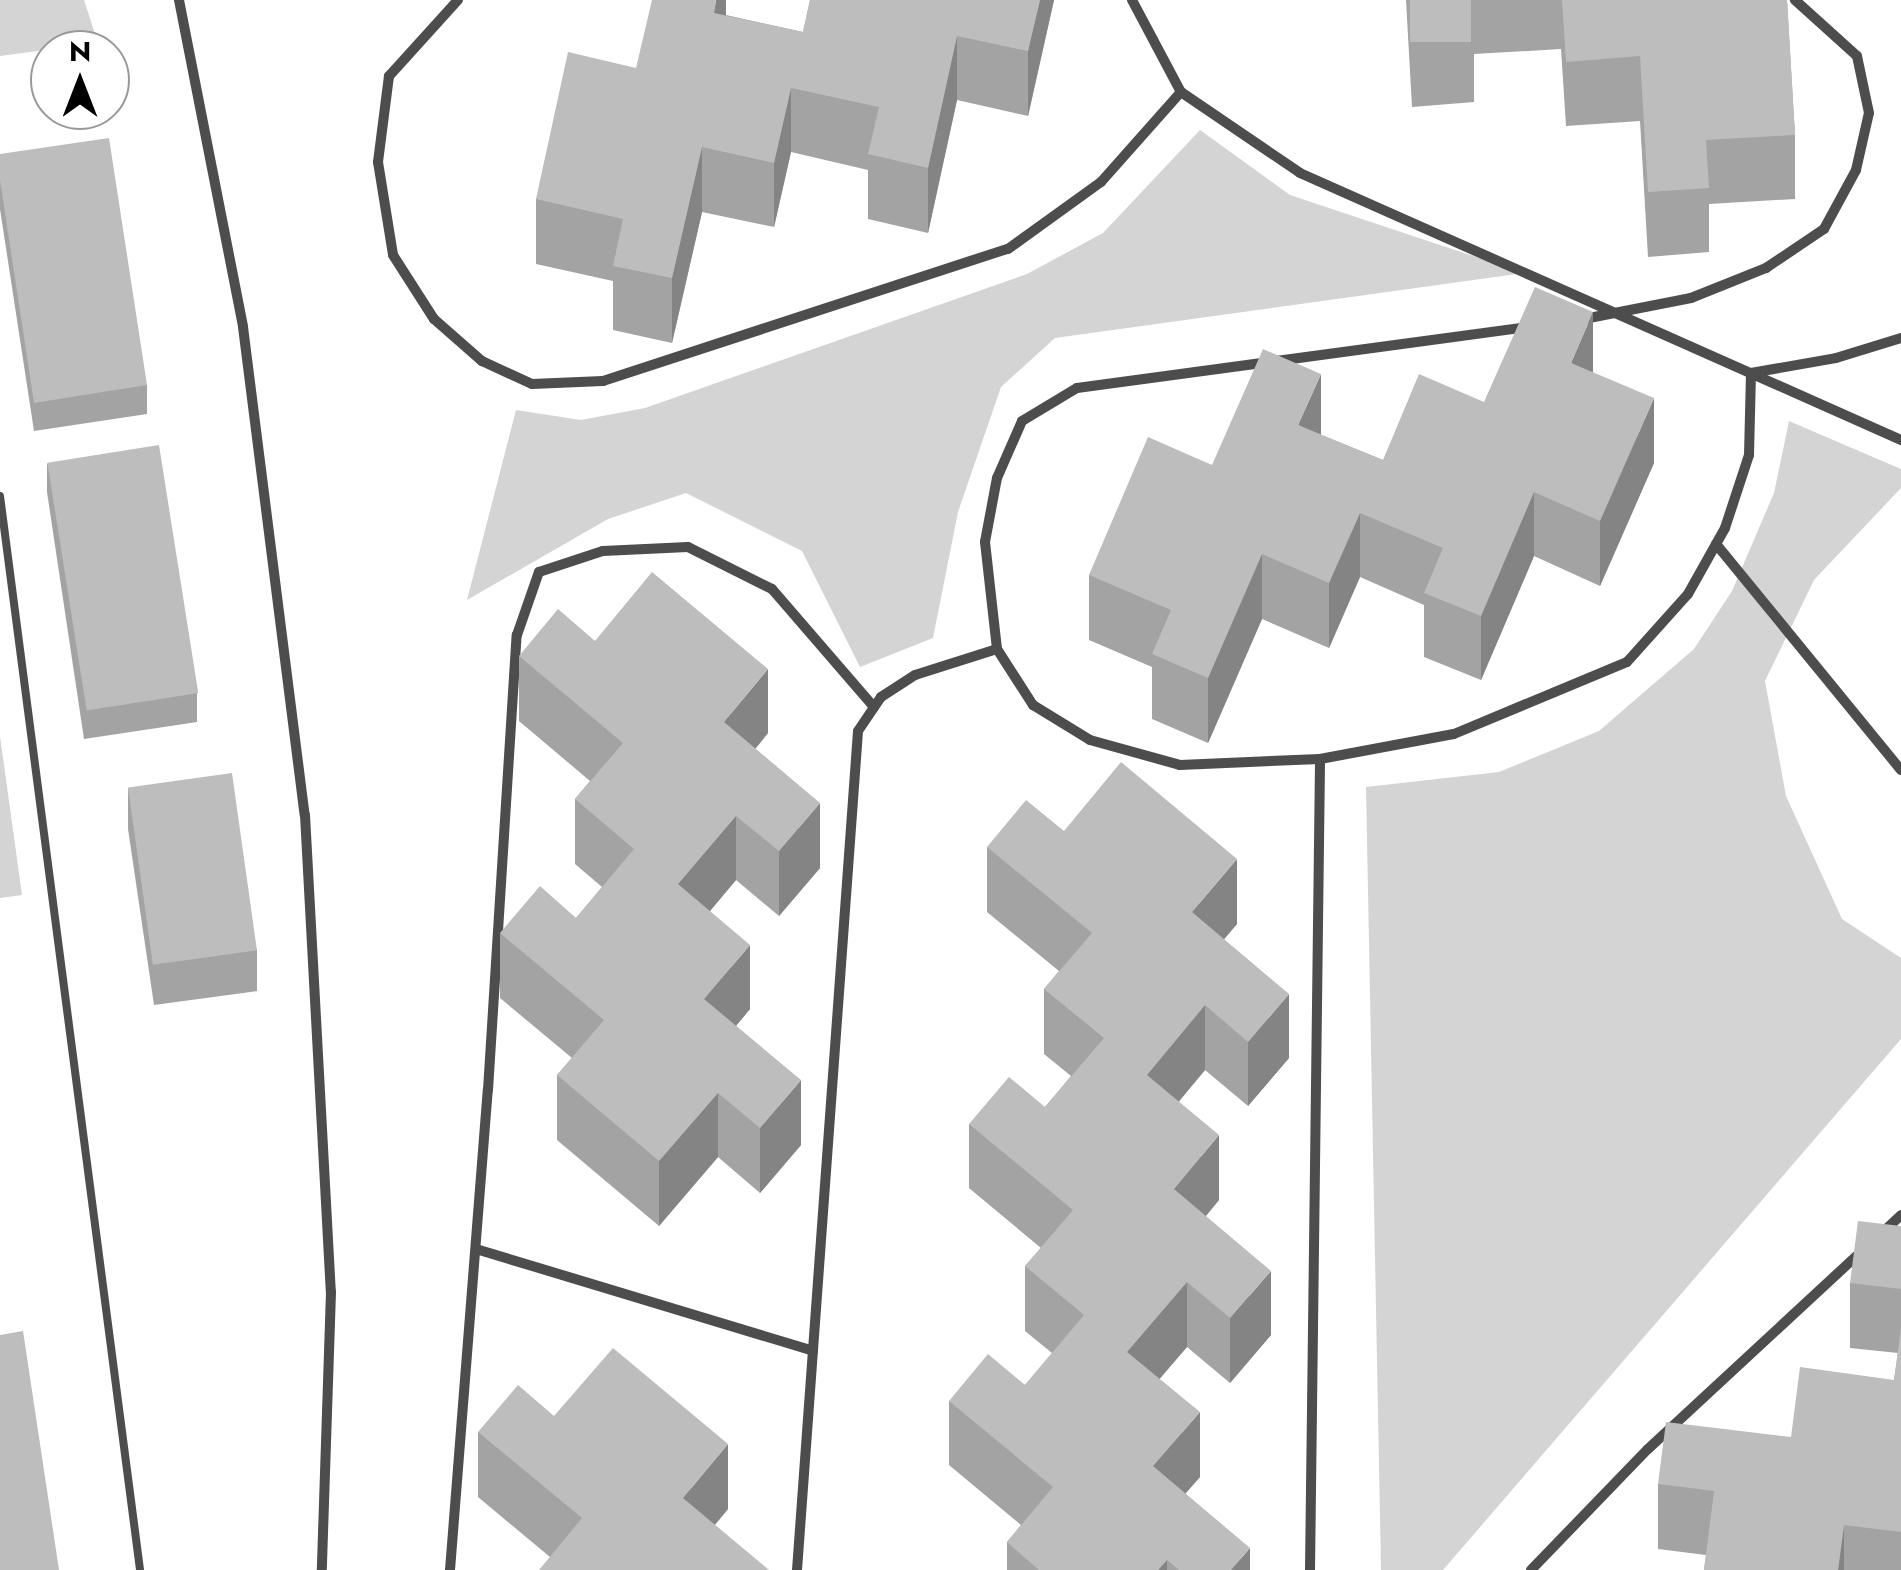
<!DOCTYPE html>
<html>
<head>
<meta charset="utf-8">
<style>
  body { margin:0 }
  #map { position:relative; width:1901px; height:1570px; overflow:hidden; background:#fff; font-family:Jost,sans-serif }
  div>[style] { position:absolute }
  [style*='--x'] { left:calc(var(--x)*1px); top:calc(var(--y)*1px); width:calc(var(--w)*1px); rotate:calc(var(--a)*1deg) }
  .green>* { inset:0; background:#d4d4d4 }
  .service>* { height:8px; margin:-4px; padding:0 4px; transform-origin:4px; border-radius:4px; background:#4d4d4d }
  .minor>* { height:10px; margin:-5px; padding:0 5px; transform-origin:5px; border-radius:5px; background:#4d4d4d }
  .wall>* { inset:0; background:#a3a3a3 }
  .shaded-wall>* { inset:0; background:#848484 }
  .building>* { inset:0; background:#bdbdbd; transform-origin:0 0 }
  span { translate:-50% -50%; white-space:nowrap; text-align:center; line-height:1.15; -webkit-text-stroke:8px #fff; paint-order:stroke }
  .north { position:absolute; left:30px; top:30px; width:100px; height:100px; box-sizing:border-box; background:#fff; border:2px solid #999; border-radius:50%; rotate:0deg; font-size:28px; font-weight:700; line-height:40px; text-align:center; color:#000 }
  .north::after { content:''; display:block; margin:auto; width:35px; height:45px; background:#000; clip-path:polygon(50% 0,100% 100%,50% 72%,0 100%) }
</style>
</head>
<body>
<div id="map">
  <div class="green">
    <i style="clip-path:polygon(0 0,84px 0,98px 43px,0 56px)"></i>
    <i style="clip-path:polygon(1200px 130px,1290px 195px,1524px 273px,1055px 338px,1001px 387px,958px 512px,933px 638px,860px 667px,802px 551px,686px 493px,608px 519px,467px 600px,516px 410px,581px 420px,645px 408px,1027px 274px,1103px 233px)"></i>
    <i style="clip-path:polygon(1789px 421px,1901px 469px,1901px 488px,1814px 580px,1765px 681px,1786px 796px,1842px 919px,1901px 958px,1901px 1039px,1443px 1570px,1381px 1570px,1366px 787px,1499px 772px,1599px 731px,1694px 649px,1732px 591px,1774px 493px)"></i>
    <i style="clip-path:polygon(0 736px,22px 895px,0 898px)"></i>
  </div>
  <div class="service">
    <i style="--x:0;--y:496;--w:1083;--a:82.57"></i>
  </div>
  <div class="minor">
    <i style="--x:179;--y:0;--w:333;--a:78.9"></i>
    <i style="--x:243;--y:327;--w:492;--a:82.8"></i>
    <i style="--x:305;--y:815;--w:478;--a:86.9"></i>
    <i style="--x:331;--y:1292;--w:278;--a:91.9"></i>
    <i style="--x:458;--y:0;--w:103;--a:132.2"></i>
    <i style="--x:389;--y:76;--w:87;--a:97.3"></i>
    <i style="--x:378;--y:162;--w:94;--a:80.8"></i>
    <i style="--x:393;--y:255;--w:76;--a:57.4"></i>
    <i style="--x:434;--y:319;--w:64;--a:41.2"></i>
    <i style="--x:482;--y:361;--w:55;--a:24.7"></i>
    <i style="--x:532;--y:384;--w:71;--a:-2.4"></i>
    <i style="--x:603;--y:381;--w:426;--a:-18.1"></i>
    <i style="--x:1008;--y:249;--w:115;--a:-35.8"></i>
    <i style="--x:1101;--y:182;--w:120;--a:-48.4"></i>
    <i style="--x:1132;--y:0;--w:104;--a:62"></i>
    <i style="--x:1181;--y:92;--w:144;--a:34.2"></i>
    <i style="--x:1300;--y:173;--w:658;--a:23.95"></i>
    <i style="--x:1584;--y:319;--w:109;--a:-11.1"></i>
    <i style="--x:1691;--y:298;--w:81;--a:-21.8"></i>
    <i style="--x:1766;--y:268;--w:70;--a:-33.9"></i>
    <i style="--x:1824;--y:229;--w:67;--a:-61.5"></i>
    <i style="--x:1856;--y:170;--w:58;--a:-77.2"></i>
    <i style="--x:1869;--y:113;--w:58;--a:-101.9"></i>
    <i style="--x:1857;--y:56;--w:84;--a:-137.9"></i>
    <i style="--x:1716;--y:544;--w:292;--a:50.7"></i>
    <i style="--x:997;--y:649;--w:108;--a:-96.4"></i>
    <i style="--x:985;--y:542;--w:65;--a:-79.4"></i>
    <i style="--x:997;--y:478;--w:62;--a:-66.3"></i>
    <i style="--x:1022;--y:421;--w:64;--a:-31"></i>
    <i style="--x:1077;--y:388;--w:455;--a:-7.7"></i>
    <i style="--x:1883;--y:1232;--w:25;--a:-43"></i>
    <i style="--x:476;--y:1249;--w:352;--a:16.8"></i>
    <i style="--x:450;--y:1570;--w:482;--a:-85.5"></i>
    <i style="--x:488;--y:1090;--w:456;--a:-86.4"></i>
    <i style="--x:517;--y:635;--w:67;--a:-70.8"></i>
    <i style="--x:539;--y:572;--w:67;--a:-18.2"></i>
    <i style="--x:603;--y:551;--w:85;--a:-2.7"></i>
    <i style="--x:688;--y:547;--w:94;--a:26.6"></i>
    <i style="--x:772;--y:589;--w:156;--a:49.2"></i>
    <i style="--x:797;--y:1570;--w:841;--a:-85.84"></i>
    <i style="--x:858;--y:731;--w:41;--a:-55.9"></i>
    <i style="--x:881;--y:697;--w:40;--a:-32.9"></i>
    <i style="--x:915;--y:675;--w:86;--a:-17.6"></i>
    <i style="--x:997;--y:649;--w:67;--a:57.3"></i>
    <i style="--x:1033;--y:705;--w:67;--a:31.6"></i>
    <i style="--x:1090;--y:740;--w:93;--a:15.5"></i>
    <i style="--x:1180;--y:765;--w:140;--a:-2.5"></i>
    <i style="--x:1320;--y:759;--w:136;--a:-10.6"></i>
    <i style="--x:1454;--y:734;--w:187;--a:-22.6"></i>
    <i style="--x:1627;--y:662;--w:91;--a:-48.1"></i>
    <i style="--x:1688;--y:594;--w:76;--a:-60.7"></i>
    <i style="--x:1725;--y:528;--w:77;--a:-71.8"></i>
    <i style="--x:1749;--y:455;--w:82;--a:-88.6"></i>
    <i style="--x:1751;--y:373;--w:86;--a:-10"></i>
    <i style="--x:1836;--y:358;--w:68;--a:-17.1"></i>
    <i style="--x:1310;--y:1570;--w:811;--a:-89.29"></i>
    <i style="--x:1531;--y:1570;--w:168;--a:-46"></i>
    <i style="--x:1648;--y:1449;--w:289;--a:-42.8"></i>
  </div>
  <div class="wall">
    <i style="clip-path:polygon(726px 0,726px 15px,803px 32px,810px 0,1054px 0,1028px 116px,957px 100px,928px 233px,868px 219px,868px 170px,791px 152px,774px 227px,702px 212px,672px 343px,613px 330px,613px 281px,536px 264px,536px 199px,636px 68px)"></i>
    <i style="clip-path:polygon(1406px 0,1787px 0,1795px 135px,1795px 199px,1709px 204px,1709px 252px,1648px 257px,1640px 121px,1566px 126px,1561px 49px,1474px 54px,1474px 102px,1412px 107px)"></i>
    <i style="clip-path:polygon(0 154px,147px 385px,147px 414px,34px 431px,0 209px)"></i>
    <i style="clip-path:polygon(1593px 372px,1654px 463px,1600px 586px,1534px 556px,1481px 680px,1424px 657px,1424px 605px,1360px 577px,1329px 648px,1262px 619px,1208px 743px,1152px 719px,1152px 667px,1089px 640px,1089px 575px,1212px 465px,1321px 435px,1383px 460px,1484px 402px)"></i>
    <i style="clip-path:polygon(47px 463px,197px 693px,197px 722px,84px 739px,47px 492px)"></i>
    <i style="clip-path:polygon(595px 641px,768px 733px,755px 749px,820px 868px,779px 916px,736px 880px,710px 911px,750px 1009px,736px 1026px,801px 1145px,760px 1193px,718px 1157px,659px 1226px,557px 1140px,557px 1075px,572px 1058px,500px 998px,500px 933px,576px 918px,602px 887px,575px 864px,575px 799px,590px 781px,519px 721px,519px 656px)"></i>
    <i style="clip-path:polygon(128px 788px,257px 950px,257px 991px,154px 1005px,128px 829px)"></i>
    <i style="clip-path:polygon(1064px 831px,1237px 924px,1224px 939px,1289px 1058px,1248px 1106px,1205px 1070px,1179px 1101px,1219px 1200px,1206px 1216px,1271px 1335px,1230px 1383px,1187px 1347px,1159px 1379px,1200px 1477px,1185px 1493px,1250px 1570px,1007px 1570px,1007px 1542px,1021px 1525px,949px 1465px,949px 1401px,1025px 1385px,1052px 1353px,1025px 1331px,1025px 1266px,1041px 1248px,969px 1188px,969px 1124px,1045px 1107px,1071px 1076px,1044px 1054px,1044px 989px,1059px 971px,987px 912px,987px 847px)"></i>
    <i style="clip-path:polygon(1901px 1226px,1901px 1570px,1704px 1570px,1706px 1555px,1658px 1549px,1658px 1484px,1791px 1437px,1894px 1380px,1898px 1353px,1850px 1348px,1850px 1283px)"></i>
    <i style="clip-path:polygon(554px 1416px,728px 1509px,715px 1525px,550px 1557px,478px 1497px,478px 1432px)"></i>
  </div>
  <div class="shaded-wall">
    <i style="clip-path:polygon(716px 0,726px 0,726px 23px,714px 13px)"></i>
    <i style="clip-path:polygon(1040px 0,1054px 0,1028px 116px,1028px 51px)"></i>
    <i style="clip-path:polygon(957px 36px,957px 100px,928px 233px,928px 168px)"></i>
    <i style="clip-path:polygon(791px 88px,791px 152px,774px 227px,774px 163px)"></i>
    <i style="clip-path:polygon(702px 147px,702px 212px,672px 343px,672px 278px)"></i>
    <i style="clip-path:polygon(1593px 312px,1593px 376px,1571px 363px)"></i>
    <i style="clip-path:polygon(1321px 374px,1321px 439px,1298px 425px)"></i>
    <i style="clip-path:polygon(1654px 398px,1654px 463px,1600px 586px,1600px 521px)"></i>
    <i style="clip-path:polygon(1534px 492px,1534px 556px,1481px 680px,1481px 616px)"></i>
    <i style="clip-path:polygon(1360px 513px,1360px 577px,1329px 648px,1329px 583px)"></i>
    <i style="clip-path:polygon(1262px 554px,1262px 619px,1208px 743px,1208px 678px)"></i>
    <i style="clip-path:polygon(768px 669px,768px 733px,724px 787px,724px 722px)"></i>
    <i style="clip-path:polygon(820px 803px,820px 868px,779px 916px,779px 851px)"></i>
    <i style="clip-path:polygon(736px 816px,736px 880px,678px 949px,678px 884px)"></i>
    <i style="clip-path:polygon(1237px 859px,1237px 924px,1192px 977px,1192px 912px)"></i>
    <i style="clip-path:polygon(750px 945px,750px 1009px,704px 1064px,704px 999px)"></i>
    <i style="clip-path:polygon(1289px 994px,1289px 1058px,1248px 1106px,1248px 1042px)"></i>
    <i style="clip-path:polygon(1205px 1005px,1205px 1070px,1147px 1140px,1147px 1075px)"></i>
    <i style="clip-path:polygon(801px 1080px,801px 1145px,760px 1193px,760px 1128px)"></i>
    <i style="clip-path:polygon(718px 1093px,718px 1157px,659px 1226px,659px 1161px)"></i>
    <i style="clip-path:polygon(1219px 1135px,1219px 1200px,1174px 1254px,1174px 1189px)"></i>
    <i style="clip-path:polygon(1271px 1271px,1271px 1335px,1230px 1383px,1230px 1318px)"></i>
    <i style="clip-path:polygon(1187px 1282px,1187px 1347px,1127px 1417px,1127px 1352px)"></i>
    <i style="clip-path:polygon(1200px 1412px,1200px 1477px,1153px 1531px,1153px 1466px)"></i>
    <i style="clip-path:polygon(728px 1444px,728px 1509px,683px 1562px,683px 1498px)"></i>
    <i style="clip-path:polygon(1844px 1525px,1844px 1570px,1838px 1570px)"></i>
    <i style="clip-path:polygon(1250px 1548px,1250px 1570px,1231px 1570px)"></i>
    <i style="clip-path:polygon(1167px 1560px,1167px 1570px,1158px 1570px)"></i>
  </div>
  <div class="building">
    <i style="clip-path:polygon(652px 0,716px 0,714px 13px,803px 32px,810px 0,1040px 0,1028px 51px,957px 36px,928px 168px,868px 154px,879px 107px,791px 88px,774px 163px,702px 147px,672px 278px,613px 266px,623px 219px,536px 199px,568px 52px,636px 68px)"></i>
    <i style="left:1410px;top:0;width:61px;height:42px"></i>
    <i style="clip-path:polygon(1562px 0,1787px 0,1795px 135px,1706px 140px,1709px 188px,1648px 192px,1640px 56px,1566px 62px)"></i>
    <i style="clip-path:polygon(109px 138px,147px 385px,34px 403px,0 180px,0 154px)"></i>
    <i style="clip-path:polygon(1535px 287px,1593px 312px,1571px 363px,1654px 398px,1600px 521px,1534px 492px,1481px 616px,1424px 593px,1443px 548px,1360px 513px,1329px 583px,1262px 554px,1208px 678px,1152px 654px,1171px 610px,1089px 575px,1148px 437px,1212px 465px,1263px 349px,1321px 374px,1298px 425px,1383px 460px,1419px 374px,1484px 402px)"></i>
    <i style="left:159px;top:445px;width:251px;height:113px;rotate:81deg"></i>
    <i style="clip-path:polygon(652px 572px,768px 669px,724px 722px,820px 803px,779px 851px,736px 816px,678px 884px,750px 945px,704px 999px,801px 1080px,760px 1128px,718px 1093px,659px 1161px,557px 1075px,604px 1020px,500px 933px,540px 886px,576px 918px,634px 849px,575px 799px,623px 743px,519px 656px,558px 609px,595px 641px)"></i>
    <i style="clip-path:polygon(1121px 762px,1237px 859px,1192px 912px,1289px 994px,1248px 1042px,1205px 1005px,1147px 1075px,1219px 1135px,1174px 1189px,1271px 1271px,1230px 1318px,1187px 1282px,1127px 1352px,1200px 1412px,1153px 1466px,1250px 1548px,1231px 1570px,1179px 1570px,1167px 1560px,1158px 1570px,1039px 1570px,1007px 1542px,1053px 1487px,949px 1401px,988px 1354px,1025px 1385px,1084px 1315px,1025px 1266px,1073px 1210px,969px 1124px,1009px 1077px,1045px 1107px,1104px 1038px,1044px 989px,1092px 933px,987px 847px,1026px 800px,1064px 831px)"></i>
    <i style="left:232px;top:773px;width:179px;height:105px;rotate:82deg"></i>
    <i style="clip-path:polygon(1858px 1221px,1901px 1226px,1901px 1289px,1850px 1283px)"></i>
    <i style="clip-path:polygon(1901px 1328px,1901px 1532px,1844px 1525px,1838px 1570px,1704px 1570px,1714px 1491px,1658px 1484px,1666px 1422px,1791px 1437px,1800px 1367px,1894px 1380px)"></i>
    <i style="clip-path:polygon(23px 1331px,59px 1570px,0 1570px,0 1335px)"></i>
    <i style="clip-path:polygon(613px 1348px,728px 1444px,683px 1498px,769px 1570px,539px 1570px,582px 1518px,478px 1432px,518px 1385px,554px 1416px)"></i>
  </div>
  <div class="north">N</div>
</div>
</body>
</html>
